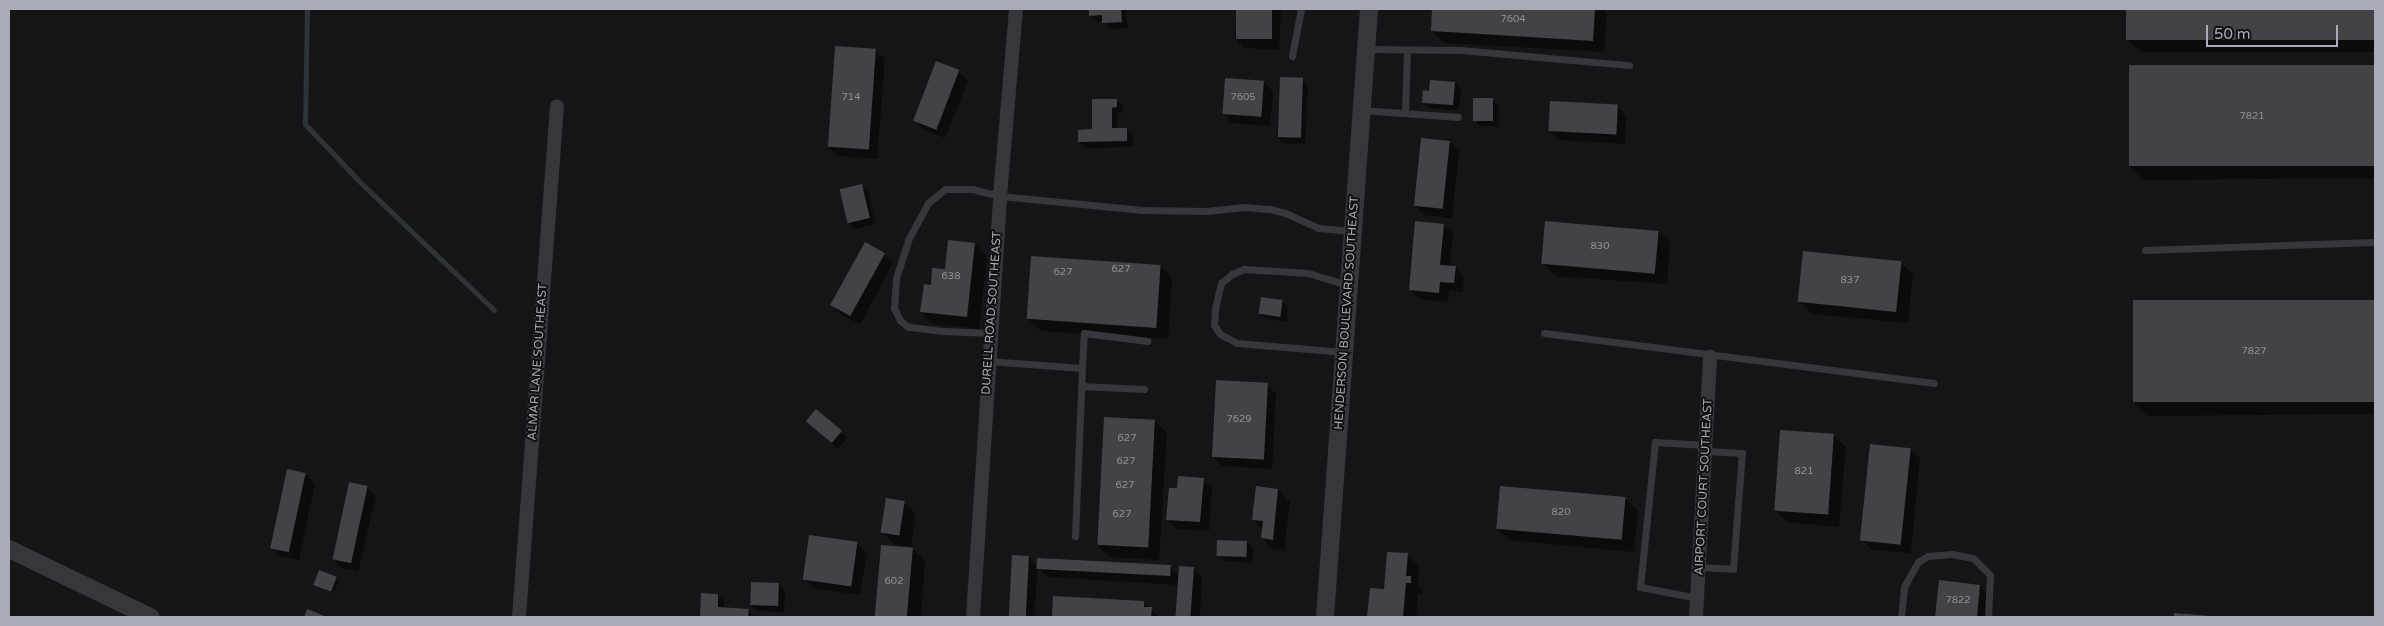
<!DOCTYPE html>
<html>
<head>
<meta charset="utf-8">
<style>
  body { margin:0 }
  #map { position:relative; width:2384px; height:626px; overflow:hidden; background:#151517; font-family:"Varela Round",sans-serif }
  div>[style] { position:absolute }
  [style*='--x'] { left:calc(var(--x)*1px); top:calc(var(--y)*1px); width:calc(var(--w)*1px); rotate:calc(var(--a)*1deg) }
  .shadow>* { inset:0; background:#0007; transform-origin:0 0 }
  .stream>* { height:5px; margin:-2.5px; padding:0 2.5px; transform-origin:2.5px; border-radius:2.5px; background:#2c343a }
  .building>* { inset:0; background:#424247; transform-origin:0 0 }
  .service>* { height:7px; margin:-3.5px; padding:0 3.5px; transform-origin:3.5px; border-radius:3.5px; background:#36373c }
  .minor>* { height:14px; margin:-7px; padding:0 7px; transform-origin:7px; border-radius:7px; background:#36373c }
  .tertiary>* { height:18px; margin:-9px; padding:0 9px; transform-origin:9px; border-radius:9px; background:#36373c }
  span { translate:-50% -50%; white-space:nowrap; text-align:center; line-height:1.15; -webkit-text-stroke:4px #101012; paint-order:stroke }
  .number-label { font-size:10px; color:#8e929a }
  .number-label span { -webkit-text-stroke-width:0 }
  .street-label { font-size:12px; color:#a8acb6 }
  .frame { position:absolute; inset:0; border:10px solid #a8acb6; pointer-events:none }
  .scale { position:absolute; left:2206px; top:25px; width:132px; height:22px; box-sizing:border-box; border:2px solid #a8acb6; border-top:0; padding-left:6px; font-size:15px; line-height:18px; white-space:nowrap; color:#a8acb6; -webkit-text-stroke:4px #101012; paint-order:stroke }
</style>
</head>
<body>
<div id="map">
  <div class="shadow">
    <i style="clip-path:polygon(1090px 9px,1126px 9px,1128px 28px,1110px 29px,1103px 21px,1097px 22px,1090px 15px)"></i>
    <i style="clip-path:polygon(1237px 9px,1281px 9px,1279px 50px,1244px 48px,1235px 39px)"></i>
    <i style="clip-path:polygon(1434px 9px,1602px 9px,1607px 13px,1604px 52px,1444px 43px,1432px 31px)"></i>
    <i style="clip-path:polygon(2128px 9px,2375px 9px,2375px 52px,2140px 52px,2127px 40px)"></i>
    <i style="clip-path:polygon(875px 50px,885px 59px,877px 159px,837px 156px,828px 146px)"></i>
    <i style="clip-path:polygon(2375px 67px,2375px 178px,2143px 180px,2131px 168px,2130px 69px)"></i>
    <i style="clip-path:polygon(958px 71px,968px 81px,945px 138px,924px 130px,914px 120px)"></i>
    <i style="clip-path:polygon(1226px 79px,1264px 82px,1273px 92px,1270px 126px,1232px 123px,1223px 114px)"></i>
    <i style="clip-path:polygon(1302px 80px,1308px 86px,1305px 144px,1283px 143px,1277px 137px)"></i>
    <i style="clip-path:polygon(1455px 83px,1461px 90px,1459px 111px,1429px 108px,1423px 102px,1431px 92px)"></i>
    <i style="clip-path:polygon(1116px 100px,1123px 106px,1123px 113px,1117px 113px,1117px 129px,1126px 129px,1133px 135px,1133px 147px,1085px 148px,1079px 142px,1094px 130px)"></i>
    <i style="clip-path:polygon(1493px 100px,1499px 106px,1498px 127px,1480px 126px,1474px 120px)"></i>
    <i style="clip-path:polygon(1617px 106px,1626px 116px,1625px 144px,1559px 140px,1550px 131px)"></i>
    <i style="clip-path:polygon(1450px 143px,1459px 152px,1452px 218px,1424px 215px,1415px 205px)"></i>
    <i style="clip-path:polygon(861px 185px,868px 191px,875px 224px,855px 229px,849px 223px)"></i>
    <i style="clip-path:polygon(1444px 225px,1453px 234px,1450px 267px,1455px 267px,1464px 277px,1463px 292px,1449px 291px,1448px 302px,1420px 299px,1410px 290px)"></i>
    <i style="clip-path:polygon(1658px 231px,1670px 243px,1667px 284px,1555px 276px,1543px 263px)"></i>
    <i style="clip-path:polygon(975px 244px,987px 256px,979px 329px,934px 324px,921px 312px,932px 286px)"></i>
    <i style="clip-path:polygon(884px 254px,893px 263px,860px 324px,842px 315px,832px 305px)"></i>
    <i style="clip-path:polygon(1900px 262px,1913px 274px,1908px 323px,1812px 314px,1800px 301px)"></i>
    <i style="clip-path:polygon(1160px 265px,1172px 278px,1168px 339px,1041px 331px,1028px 319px)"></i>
    <i style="clip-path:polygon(1282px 301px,1288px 307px,1287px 322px,1266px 319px,1260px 313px)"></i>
    <i style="clip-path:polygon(2375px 301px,2375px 414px,2147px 416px,2135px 404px,2134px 303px)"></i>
    <i style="clip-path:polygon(1267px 385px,1276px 394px,1272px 469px,1222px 466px,1212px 456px)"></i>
    <i style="clip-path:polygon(816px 411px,847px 438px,838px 449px,813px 427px)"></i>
    <i style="clip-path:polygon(1155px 421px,1167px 433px,1159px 560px,1109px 557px,1097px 545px)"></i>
    <i style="clip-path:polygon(1833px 435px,1846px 447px,1839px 527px,1787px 522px,1775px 510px)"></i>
    <i style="clip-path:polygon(1910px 449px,1920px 458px,1911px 553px,1872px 550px,1863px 540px)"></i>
    <i style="clip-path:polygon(306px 474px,315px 484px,299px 560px,281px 556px,272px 547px)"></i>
    <i style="clip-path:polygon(1203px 479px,1212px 489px,1209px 531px,1177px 529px,1167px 520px,1178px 490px)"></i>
    <i style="clip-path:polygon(367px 487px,376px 497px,358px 571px,341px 568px,332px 558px)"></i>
    <i style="clip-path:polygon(1278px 490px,1290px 502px,1284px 551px,1274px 550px,1262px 538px,1263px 530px,1253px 520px)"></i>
    <i style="clip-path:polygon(1626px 499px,1638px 511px,1634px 552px,1509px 540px,1497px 528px)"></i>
    <i style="clip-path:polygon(904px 502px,916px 514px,911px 547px,894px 544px,882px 532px)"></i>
    <i style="clip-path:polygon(1247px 542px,1253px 548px,1252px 563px,1224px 561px,1218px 555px)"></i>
    <i style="clip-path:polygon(857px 543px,867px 553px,860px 595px,813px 588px,804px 578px)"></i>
    <i style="clip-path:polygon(882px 547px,913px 549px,925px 561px,921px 617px,877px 617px)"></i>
    <i style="clip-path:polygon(1407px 554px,1419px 566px,1418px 585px,1423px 590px,1422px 595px,1418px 594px,1416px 617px,1371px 617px,1368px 615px)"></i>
    <i style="clip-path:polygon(1013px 556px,1028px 557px,1038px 567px,1170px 567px,1179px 576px,1193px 568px,1202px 577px,1200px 617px,1177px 617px,1179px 585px,1048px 577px,1038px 568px,1034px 617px,1010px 617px)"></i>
    <i style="left:320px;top:572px;width:21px;height:14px;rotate:25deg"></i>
    <i style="clip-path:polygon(1940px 582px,1980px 586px,1992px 598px,1990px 617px,1936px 617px)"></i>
    <i style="clip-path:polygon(779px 584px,785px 591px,784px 612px,757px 611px,751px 605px)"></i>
    <i style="clip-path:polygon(702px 594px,718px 595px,724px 601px,724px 609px,748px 610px,754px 617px,701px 617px)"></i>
    <i style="clip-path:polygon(1055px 597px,1143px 603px,1160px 617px,1053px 617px)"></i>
  </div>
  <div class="stream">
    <i style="--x:307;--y:9;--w:115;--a:91"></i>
    <i style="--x:305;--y:124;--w:80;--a:46.5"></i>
    <i style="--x:360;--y:182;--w:185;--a:43.7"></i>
  </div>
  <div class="building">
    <i style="clip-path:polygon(1089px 9px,1121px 9px,1122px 22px,1102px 23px,1102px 15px,1089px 16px)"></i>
    <i style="left:1236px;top:9px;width:36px;height:30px"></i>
    <i style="clip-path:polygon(1432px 9px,1595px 9px,1593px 41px,1431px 31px)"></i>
    <i style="left:2126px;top:9px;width:249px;height:31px"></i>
    <i style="left:835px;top:46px;width:41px;height:101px;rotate:4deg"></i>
    <i style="left:936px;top:61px;width:25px;height:64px;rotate:21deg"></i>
    <i style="left:2375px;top:65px;width:101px;height:246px;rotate:90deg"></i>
    <i style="left:1280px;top:77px;width:23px;height:60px;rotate:2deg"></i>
    <i style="left:1225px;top:78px;width:39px;height:36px;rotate:4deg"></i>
    <i style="clip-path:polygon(1430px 80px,1455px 82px,1453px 105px,1422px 103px,1423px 90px,1429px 91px)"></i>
    <i style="left:1473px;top:98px;width:20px;height:23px"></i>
    <i style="clip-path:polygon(1092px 99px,1117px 99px,1117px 107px,1112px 108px,1112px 128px,1127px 128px,1127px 141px,1078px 142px,1078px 130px,1092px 129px)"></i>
    <i style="left:1550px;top:101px;width:68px;height:30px;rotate:3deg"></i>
    <i style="left:1421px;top:138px;width:29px;height:68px;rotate:6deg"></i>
    <i style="left:862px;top:184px;width:35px;height:23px;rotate:77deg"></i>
    <i style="clip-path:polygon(1415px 221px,1444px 224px,1440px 265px,1456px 266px,1454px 283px,1440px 282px,1439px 293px,1409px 290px)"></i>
    <i style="left:1545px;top:221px;width:114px;height:43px;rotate:5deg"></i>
    <i style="clip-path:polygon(948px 240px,975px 243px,967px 317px,920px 312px,924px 284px,931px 285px,932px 268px,945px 269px)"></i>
    <i style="left:865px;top:242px;width:23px;height:72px;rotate:29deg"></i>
    <i style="left:1803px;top:251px;width:99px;height:51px;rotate:6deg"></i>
    <i style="left:1031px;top:256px;width:130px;height:63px;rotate:4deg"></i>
    <i style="left:1261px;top:297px;width:22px;height:17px;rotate:8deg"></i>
    <i style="left:2375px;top:300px;width:102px;height:242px;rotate:90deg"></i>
    <i style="left:1216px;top:380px;width:52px;height:77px;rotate:3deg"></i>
    <i style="left:816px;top:409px;width:34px;height:16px;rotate:40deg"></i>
    <i style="left:1104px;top:417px;width:51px;height:128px;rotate:3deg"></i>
    <i style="left:1780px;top:430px;width:54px;height:81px;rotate:4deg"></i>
    <i style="left:1870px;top:444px;width:41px;height:97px;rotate:6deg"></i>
    <i style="left:287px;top:469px;width:19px;height:81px;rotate:12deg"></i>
    <i style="clip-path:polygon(1178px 476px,1204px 478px,1200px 522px,1166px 520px,1169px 488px,1177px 488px)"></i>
    <i style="left:349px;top:482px;width:19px;height:79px;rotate:12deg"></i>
    <i style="clip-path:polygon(1256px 486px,1278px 489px,1273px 540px,1261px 538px,1263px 521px,1252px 520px)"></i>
    <i style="left:1500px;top:486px;width:126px;height:43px;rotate:5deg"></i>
    <i style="left:886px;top:498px;width:19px;height:35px;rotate:9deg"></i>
    <i style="left:809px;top:535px;width:49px;height:45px;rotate:8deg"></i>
    <i style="left:1217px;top:540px;width:30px;height:16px;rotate:2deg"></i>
    <i style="left:881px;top:545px;width:32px;height:72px;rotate:5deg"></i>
    <i style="clip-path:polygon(1387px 552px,1408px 553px,1406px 576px,1411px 576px,1411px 583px,1406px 583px,1403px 617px,1367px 616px,1370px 588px,1384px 589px)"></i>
    <i style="left:1012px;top:555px;width:17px;height:62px;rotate:3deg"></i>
    <i style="left:1037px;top:558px;width:134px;height:11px;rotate:3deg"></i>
    <i style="left:1179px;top:566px;width:15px;height:51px;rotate:4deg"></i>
    <i style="left:319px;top:570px;width:19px;height:16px;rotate:21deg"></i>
    <i style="clip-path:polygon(1939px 580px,1980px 585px,1977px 617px,1935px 617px)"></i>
    <i style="left:751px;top:582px;width:28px;height:23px;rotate:2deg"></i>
    <i style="clip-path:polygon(701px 593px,718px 594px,718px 607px,749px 609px,748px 617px,700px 617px)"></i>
    <i style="clip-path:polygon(1053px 596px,1144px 601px,1144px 607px,1152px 607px,1151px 617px,1052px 617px)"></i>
    <i style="clip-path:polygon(307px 609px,327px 617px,304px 617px)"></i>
    <i style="clip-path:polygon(2174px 613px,2212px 616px,2212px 617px,2174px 617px)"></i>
  </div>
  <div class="service">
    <i style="--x:1367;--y:49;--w:93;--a:0.6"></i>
    <i style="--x:1460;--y:50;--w:170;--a:5.1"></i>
    <i style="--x:1292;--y:56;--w:48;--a:-79.2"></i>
    <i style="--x:1362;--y:110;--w:96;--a:4.2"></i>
    <i style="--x:1405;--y:113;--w:63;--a:-88.2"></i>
    <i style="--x:2145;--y:250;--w:230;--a:-2"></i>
    <i style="--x:991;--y:333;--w:48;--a:-177.6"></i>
    <i style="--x:943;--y:331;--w:35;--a:-173"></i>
    <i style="--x:908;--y:327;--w:11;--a:-139"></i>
    <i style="--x:900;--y:320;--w:13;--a:-117"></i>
    <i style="--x:894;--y:308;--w:30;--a:-86"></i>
    <i style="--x:896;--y:278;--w:40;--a:-72"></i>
    <i style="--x:908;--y:240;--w:42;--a:-61.6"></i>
    <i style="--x:928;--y:203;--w:22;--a:-39"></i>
    <i style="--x:945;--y:189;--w:27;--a:0"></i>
    <i style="--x:972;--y:189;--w:29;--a:14"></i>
    <i style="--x:1000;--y:196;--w:143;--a:5.6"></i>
    <i style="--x:1142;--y:210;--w:64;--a:0.9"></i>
    <i style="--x:1206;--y:211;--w:39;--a:-6"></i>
    <i style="--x:1245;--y:207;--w:25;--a:5"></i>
    <i style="--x:1270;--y:209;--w:16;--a:15"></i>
    <i style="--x:1285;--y:213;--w:36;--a:24"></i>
    <i style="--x:1318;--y:228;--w:35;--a:5"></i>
    <i style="--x:1544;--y:333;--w:393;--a:7.3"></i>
    <i style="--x:1344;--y:352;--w:107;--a:-175.2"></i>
    <i style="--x:1237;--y:343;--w:19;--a:-152"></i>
    <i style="--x:1220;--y:334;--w:11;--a:-124"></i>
    <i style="--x:1214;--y:325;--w:16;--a:-86"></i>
    <i style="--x:1215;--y:309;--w:27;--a:-77"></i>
    <i style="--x:1221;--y:283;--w:14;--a:-39"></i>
    <i style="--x:1232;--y:274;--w:13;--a:-23"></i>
    <i style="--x:1244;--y:269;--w:64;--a:3.6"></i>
    <i style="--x:1308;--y:273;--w:42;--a:16.7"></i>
    <i style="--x:989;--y:361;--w:93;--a:4.3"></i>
    <i style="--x:1082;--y:368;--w:35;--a:-87"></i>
    <i style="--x:1084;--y:333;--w:64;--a:7.2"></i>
    <i style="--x:1081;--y:386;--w:63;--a:2.7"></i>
    <i style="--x:1075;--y:536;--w:168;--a:-87.6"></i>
    <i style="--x:1699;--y:567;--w:34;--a:3"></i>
    <i style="--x:1733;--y:569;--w:116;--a:-85.6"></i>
    <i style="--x:1742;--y:453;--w:36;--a:-177"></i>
    <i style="--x:1698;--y:598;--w:59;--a:-169.3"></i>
    <i style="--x:1640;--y:587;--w:146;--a:-84.1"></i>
    <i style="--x:1655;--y:442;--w:51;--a:3.4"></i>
    <i style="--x:1901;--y:617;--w:30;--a:-84"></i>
    <i style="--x:1904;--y:587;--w:29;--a:-61"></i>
    <i style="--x:1918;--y:562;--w:12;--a:-31"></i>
    <i style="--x:1928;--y:556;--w:24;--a:-5"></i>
    <i style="--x:1952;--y:554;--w:21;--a:11"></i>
    <i style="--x:1973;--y:558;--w:24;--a:45"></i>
    <i style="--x:1990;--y:575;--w:42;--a:92.7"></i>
  </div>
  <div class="minor">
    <i style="--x:519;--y:617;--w:512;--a:-85.75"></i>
    <i style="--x:973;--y:617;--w:422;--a:-86.3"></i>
    <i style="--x:1000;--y:196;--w:188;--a:-85.1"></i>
    <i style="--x:1696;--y:617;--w:261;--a:-86.9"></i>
  </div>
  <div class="tertiary">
    <i style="--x:9;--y:549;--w:157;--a:25.7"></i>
    <i style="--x:1325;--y:617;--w:610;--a:-85.86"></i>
  </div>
  <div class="number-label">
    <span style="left:1513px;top:20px">7604</span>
    <span style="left:851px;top:98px">714</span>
    <span style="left:1243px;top:98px">7605</span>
    <span style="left:2252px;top:117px">7821</span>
    <span style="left:1600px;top:247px">830</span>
    <span style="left:1121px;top:270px">627</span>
    <span style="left:1063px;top:273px">627</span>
    <span style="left:951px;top:277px">638</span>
    <span style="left:1850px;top:281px">837</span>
    <span style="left:2254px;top:352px">7827</span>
    <span style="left:1239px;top:420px">7629</span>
    <span style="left:1127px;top:439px">627</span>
    <span style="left:1126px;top:462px">627</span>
    <span style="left:1804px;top:472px">821</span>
    <span style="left:1125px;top:486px">627</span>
    <span style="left:1561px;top:513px">820</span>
    <span style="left:1122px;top:515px">627</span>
    <span style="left:894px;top:582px">602</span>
    <span style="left:1958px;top:601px">7822</span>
  </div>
  <div class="street-label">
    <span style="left:992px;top:313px;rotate:-86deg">DURELL ROAD SOUTHEAST</span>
    <span style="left:1347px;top:313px;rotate:-86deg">HENDERSON BOULEVARD SOUTHEAST</span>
    <span style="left:538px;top:362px;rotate:-86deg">ALMAR LANE SOUTHEAST</span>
    <span style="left:1704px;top:487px;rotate:-87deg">AIRPORT COURT SOUTHEAST</span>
  </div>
  <div class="frame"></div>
  <div class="scale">50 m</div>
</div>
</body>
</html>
